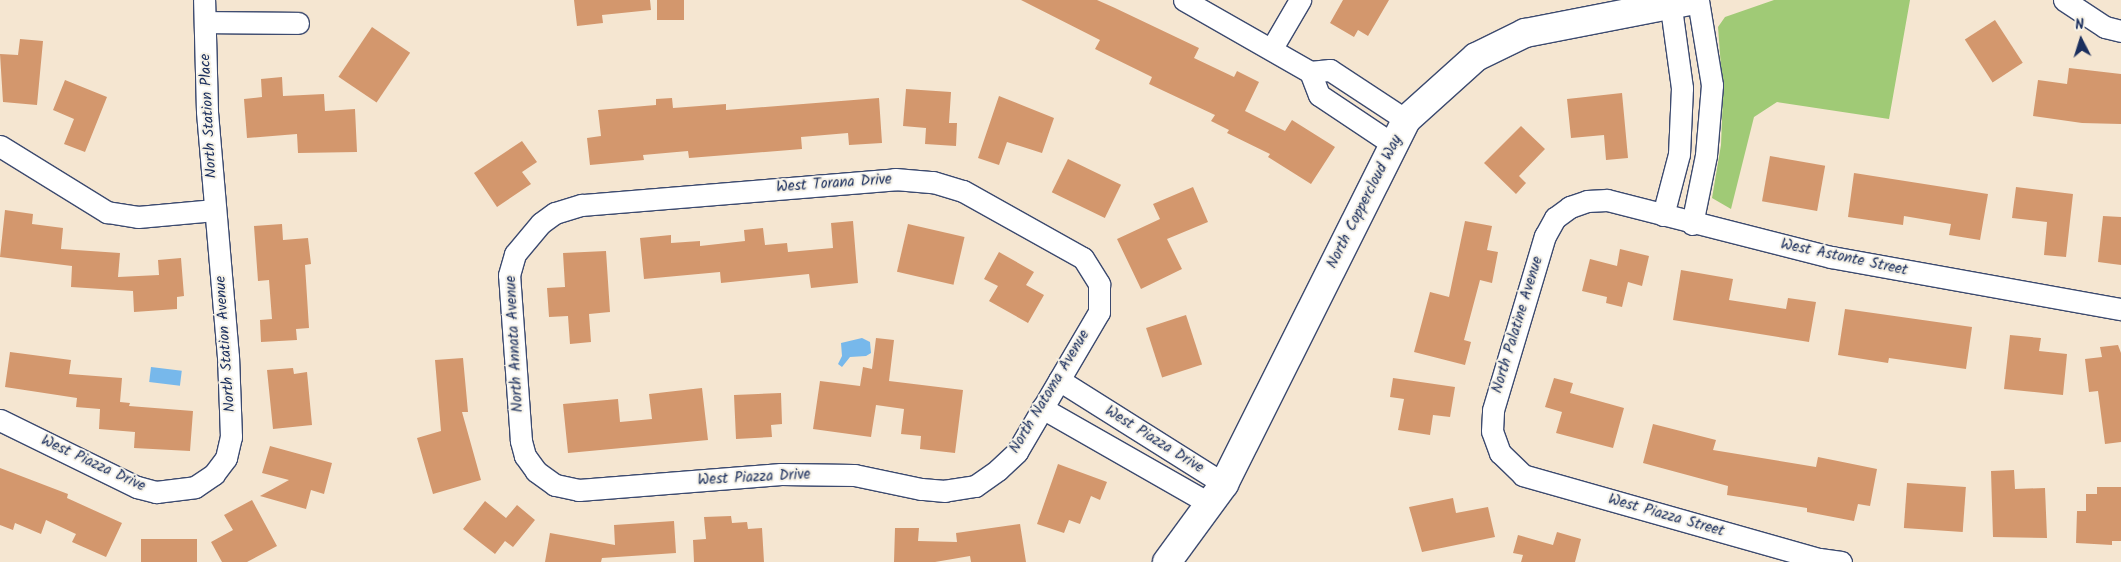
<!DOCTYPE html>
<html>
<head>
<meta charset="utf-8">
<style>
  body { margin:0 }
  #map { position:relative; width:2121px; height:562px; overflow:hidden; background:#f5e6d1; font-family:Kalam,sans-serif }
  div>[style] { position:absolute }
  [style*='--x'] { left:calc(var(--x)*1px); top:calc(var(--y)*1px); width:calc(var(--w)*1px); rotate:calc(var(--a)*1deg) }
  .green>* { inset:0; background:#a0ca76 }
  .water>* { inset:0; background:#77b8eb; transform-origin:0 0 }
  .building>* { inset:0; background:#d3976d; transform-origin:0 0 }
  .roads { filter:drop-shadow(1px 0 #3c4a6f) drop-shadow(-1px 0 #3c4a6f) drop-shadow(0 1px #3c4a6f) drop-shadow(0 -1px #3c4a6f) }
  .street>* { height:21px; margin:-10.5px; padding:0 10.5px; transform-origin:10.5px; border-radius:10.5px; background:#fff }
  .secondary>* { height:28px; margin:-14px; padding:0 14px; transform-origin:14px; border-radius:14px; background:#fff }
  span { translate:-50% -50%; white-space:nowrap; text-align:center; line-height:1.15; -webkit-text-stroke:4px #f7f3e8; paint-order:stroke }
  .street-label { font-size:15px; color:#1b2f5e }
  .north { position:absolute; left:2056px; top:15px; width:50px; height:50px; -webkit-text-stroke:4px #f7f3e8; paint-order:stroke; rotate:355deg; font-size:14px; font-weight:700; line-height:20px; text-align:center; color:#1b2f5e }
  .north::after { content:''; display:block; margin:auto; width:18px; height:22px; background:#1b2f5e; clip-path:polygon(50% 0,100% 100%,50% 72%,0 100%) }
</style>
</head>
<body>
<div id="map">
  <div class="green">
    <i style="clip-path:polygon(1774px 0,1910px 0,1889px 119px,1777px 102px,1754px 117px,1731px 209px,1712px 198px,1721px 145px,1723px 94px,1718px 27px,1725px 17px)"></i>
  </div>
  <div class="water">
    <i style="clip-path:polygon(862px 338px,870px 342px,871px 353px,866px 356px,850px 357px,842px 367px,838px 364px,842px 356px,841px 343px)"></i>
    <i style="left:151px;top:367px;width:31px;height:15px;rotate:7deg"></i>
  </div>
  <div class="building">
    <i style="clip-path:polygon(574px 0,650px 0,651px 10px,602px 15px,603px 23px,577px 26px)"></i>
    <i style="left:657px;top:0;width:27px;height:20px"></i>
    <i style="clip-path:polygon(1021px 0,1097px 0,1115px 8px,1199px 48px,1194px 58px,1234px 77px,1237px 71px,1259px 82px,1245px 111px,1285px 131px,1292px 120px,1335px 147px,1311px 184px,1268px 157px,1270px 154px,1227px 133px,1229px 130px,1211px 121px,1215px 115px,1149px 84px,1152px 77px,1095px 49px,1100px 40px)"></i>
    <i style="clip-path:polygon(1343px 0,1389px 0,1368px 36px,1358px 30px,1354px 37px,1330px 23px)"></i>
    <i style="left:1995px;top:20px;width:51px;height:36px;rotate:57deg"></i>
    <i style="left:372px;top:27px;width:46px;height:60px;rotate:34deg"></i>
    <i style="clip-path:polygon(20px 39px,43px 41px,37px 105px,3px 102px,0 54px,18px 55px)"></i>
    <i style="clip-path:polygon(2069px 68px,2121px 74px,2121px 124px,2082px 123px,2033px 116px,2038px 80px,2067px 84px)"></i>
    <i style="clip-path:polygon(282px 77px,283px 96px,324px 94px,325px 111px,355px 109px,357px 152px,298px 153px,297px 134px,247px 138px,244px 99px,262px 97px,261px 79px)"></i>
    <i style="clip-path:polygon(65px 80px,107px 97px,85px 152px,64px 144px,74px 119px,53px 110px)"></i>
    <i style="clip-path:polygon(906px 89px,951px 92px,949px 123px,957px 123px,956px 146px,925px 144px,926px 128px,903px 126px)"></i>
    <i style="clip-path:polygon(1622px 93px,1628px 158px,1606px 160px,1604px 135px,1571px 138px,1567px 99px)"></i>
    <i style="clip-path:polygon(999px 96px,1054px 118px,1042px 153px,1007px 142px,999px 165px,978px 158px)"></i>
    <i style="clip-path:polygon(672px 98px,673px 108px,726px 104px,726px 110px,879px 98px,882px 143px,849px 145px,848px 133px,801px 137px,802px 149px,689px 158px,688px 151px,643px 155px,644px 160px,590px 165px,587px 138px,601px 136px,598px 110px,656px 105px,656px 99px)"></i>
    <i style="clip-path:polygon(1521px 126px,1545px 149px,1519px 176px,1526px 183px,1516px 194px,1484px 163px)"></i>
    <i style="clip-path:polygon(522px 141px,537px 162px,522px 172px,531px 184px,497px 207px,474px 173px)"></i>
    <i style="left:1770px;top:156px;width:56px;height:46px;rotate:10deg"></i>
    <i style="left:1068px;top:159px;width:59px;height:37px;rotate:26deg"></i>
    <i style="clip-path:polygon(1854px 173px,1988px 194px,1980px 240px,1949px 235px,1951px 224px,1904px 216px,1903px 225px,1848px 217px)"></i>
    <i style="clip-path:polygon(1193px 187px,1208px 222px,1167px 239px,1182px 269px,1141px 289px,1117px 239px,1160px 219px,1153px 204px)"></i>
    <i style="clip-path:polygon(2016px 187px,2073px 194px,2066px 257px,2044px 255px,2047px 222px,2012px 218px)"></i>
    <i style="clip-path:polygon(5px 210px,33px 214px,32px 224px,63px 228px,61px 249px,120px 253px,118px 277px,159px 275px,158px 260px,181px 258px,184px 296px,177px 297px,177px 309px,134px 312px,133px 291px,71px 287px,72px 266px,0 257px)"></i>
    <i style="clip-path:polygon(2103px 216px,2121px 217px,2121px 265px,2098px 262px)"></i>
    <i style="clip-path:polygon(853px 221px,858px 283px,811px 288px,809px 274px,721px 283px,720px 272px,644px 279px,640px 238px,671px 235px,671px 243px,700px 241px,700px 246px,745px 241px,744px 230px,763px 228px,765px 245px,787px 243px,788px 252px,833px 248px,831px 223px)"></i>
    <i style="clip-path:polygon(1465px 221px,1492px 226px,1487px 250px,1498px 252px,1492px 283px,1480px 280px,1464px 340px,1471px 342px,1465px 365px,1414px 352px,1430px 292px,1449px 297px)"></i>
    <i style="clip-path:polygon(282px 224px,283px 240px,308px 238px,311px 264px,305px 265px,309px 328px,296px 329px,297px 340px,261px 342px,260px 320px,272px 319px,269px 280px,258px 281px,254px 226px)"></i>
    <i style="left:908px;top:224px;width:58px;height:49px;rotate:13deg"></i>
    <i style="clip-path:polygon(1620px 249px,1649px 256px,1642px 286px,1628px 282px,1622px 307px,1606px 303px,1607px 297px,1582px 291px,1590px 259px,1617px 266px)"></i>
    <i style="clip-path:polygon(606px 251px,610px 312px,589px 314px,591px 342px,570px 344px,568px 316px,549px 317px,547px 288px,565px 287px,563px 253px)"></i>
    <i style="clip-path:polygon(999px 252px,1034px 272px,1026px 285px,1044px 295px,1028px 323px,989px 301px,998px 286px,984px 279px)"></i>
    <i style="clip-path:polygon(1681px 270px,1733px 279px,1729px 300px,1786px 309px,1788px 298px,1816px 302px,1809px 342px,1673px 320px)"></i>
    <i style="clip-path:polygon(1845px 309px,1972px 327px,1966px 369px,1889px 358px,1888px 363px,1838px 355px)"></i>
    <i style="left:1186px;top:315px;width:52px;height:42px;rotate:72deg"></i>
    <i style="clip-path:polygon(2010px 335px,2041px 338px,2039px 351px,2067px 354px,2063px 395px,2004px 389px)"></i>
    <i style="clip-path:polygon(876px 338px,894px 340px,889px 381px,963px 390px,955px 453px,920px 449px,921px 436px,901px 434px,904px 409px,876px 405px,871px 437px,813px 429px,820px 381px,860px 386px,863px 367px,872px 369px)"></i>
    <i style="clip-path:polygon(2118px 345px,2121px 353px,2121px 442px,2105px 444px,2098px 391px,2089px 392px,2085px 359px,2102px 357px,2100px 347px)"></i>
    <i style="clip-path:polygon(10px 352px,71px 360px,69px 374px,122px 378px,120px 402px,130px 403px,129px 406px,193px 411px,190px 451px,134px 448px,135px 432px,99px 429px,100px 409px,76px 407px,77px 398px,5px 387px)"></i>
    <i style="clip-path:polygon(463px 358px,468px 412px,462px 412px,481px 480px,433px 494px,417px 438px,441px 431px,435px 360px)"></i>
    <i style="clip-path:polygon(293px 368px,294px 374px,307px 372px,312px 425px,273px 429px,267px 370px)"></i>
    <i style="clip-path:polygon(1393px 378px,1455px 387px,1450px 417px,1433px 415px,1430px 435px,1398px 430px,1404px 399px,1390px 397px)"></i>
    <i style="clip-path:polygon(1554px 378px,1573px 383px,1570px 393px,1624px 408px,1613px 448px,1556px 433px,1562px 412px,1545px 407px)"></i>
    <i style="clip-path:polygon(702px 388px,708px 440px,568px 453px,563px 404px,618px 399px,620px 422px,652px 419px,649px 394px)"></i>
    <i style="clip-path:polygon(781px 393px,782px 424px,771px 425px,772px 437px,736px 439px,734px 395px)"></i>
    <i style="clip-path:polygon(1653px 424px,1716px 440px,1713px 450px,1816px 467px,1818px 457px,1877px 469px,1870px 506px,1858px 504px,1854px 521px,1807px 512px,1807px 508px,1727px 495px,1728px 486px,1643px 463px)"></i>
    <i style="clip-path:polygon(270px 446px,332px 463px,324px 494px,311px 490px,306px 509px,260px 496px,289px 480px,262px 473px)"></i>
    <i style="clip-path:polygon(1058px 464px,1107px 482px,1100px 500px,1091px 496px,1080px 524px,1069px 520px,1064px 533px,1037px 524px)"></i>
    <i style="clip-path:polygon(0 468px,68px 494px,67px 498px,122px 523px,106px 557px,72px 542px,76px 534px,46px 520px,41px 534px,15px 523px,13px 530px,0 525px)"></i>
    <i style="clip-path:polygon(2014px 470px,2015px 489px,2045px 488px,2047px 538px,1993px 537px,1991px 471px)"></i>
    <i style="left:1907px;top:483px;width:59px;height:45px;rotate:4deg"></i>
    <i style="clip-path:polygon(2097px 487px,2121px 487px,2121px 541px,2112px 541px,2112px 545px,2076px 543px,2077px 511px,2086px 511px,2086px 494px,2097px 494px)"></i>
    <i style="clip-path:polygon(1453px 498px,1456px 513px,1488px 507px,1495px 537px,1422px 552px,1409px 507px)"></i>
    <i style="clip-path:polygon(252px 500px,277px 546px,247px 562px,222px 562px,211px 542px,233px 530px,224px 515px)"></i>
    <i style="clip-path:polygon(485px 501px,506px 518px,517px 505px,535px 520px,513px 547px,505px 541px,495px 554px,463px 529px)"></i>
    <i style="clip-path:polygon(731px 516px,732px 523px,747px 522px,748px 529px,762px 528px,764px 562px,694px 562px,693px 540px,706px 539px,704px 517px)"></i>
    <i style="clip-path:polygon(674px 521px,676px 553px,602px 558px,601px 562px,545px 562px,550px 533px,615px 545px,614px 525px)"></i>
    <i style="clip-path:polygon(1020px 524px,1026px 562px,971px 562px,970px 556px,935px 562px,894px 562px,895px 528px,919px 528px,918px 541px,957px 542px,956px 533px)"></i>
    <i style="clip-path:polygon(1557px 532px,1581px 539px,1575px 562px,1521px 562px,1523px 555px,1513px 553px,1518px 535px,1553px 545px)"></i>
    <i style="left:141px;top:539px;width:56px;height:23px"></i>
  </div>
  <div class="roads">
    <div class="street">
      <i style="--x:1184;--y:0;--w:145;--a:29.7"></i>
      <i style="--x:2064;--y:0;--w:49;--a:33.4"></i>
      <i style="--x:2105;--y:27;--w:16;--a:14"></i>
      <i style="--x:205;--y:22;--w:93;--a:0.6"></i>
      <i style="--x:1272;--y:48;--w:56;--a:-59.7"></i>
      <i style="--x:1394;--y:145;--w:90;--a:-146.3"></i>
      <i style="--x:1319;--y:95;--w:25;--a:-111"></i>
      <i style="--x:1310;--y:72;--w:20;--a:-6"></i>
      <i style="--x:1330;--y:70;--w:91;--a:33.3"></i>
      <i style="--x:0;--y:146;--w:126;--a:31.7"></i>
      <i style="--x:107;--y:212;--w:31;--a:9"></i>
      <i style="--x:138;--y:217;--w:77;--a:-5.2"></i>
      <i style="--x:895;--y:179;--w:38;--a:5"></i>
      <i style="--x:933;--y:182;--w:31;--a:17"></i>
      <i style="--x:963;--y:191;--w:137;--a:29.2"></i>
      <i style="--x:1083;--y:258;--w:31;--a:58"></i>
      <i style="--x:1099;--y:284;--w:28;--a:90"></i>
      <i style="--x:1099;--y:312;--w:162;--a:120.4"></i>
      <i style="--x:1017;--y:452;--w:26;--a:137"></i>
      <i style="--x:998;--y:470;--w:28;--a:145"></i>
      <i style="--x:975;--y:486;--w:30;--a:171"></i>
      <i style="--x:945;--y:491;--w:24;--a:-175"></i>
      <i style="--x:921;--y:489;--w:68;--a:-168.2"></i>
      <i style="--x:854;--y:475;--w:73;--a:-179.2"></i>
      <i style="--x:781;--y:474;--w:203;--a:175.5"></i>
      <i style="--x:579;--y:490;--w:25;--a:-168"></i>
      <i style="--x:555;--y:485;--w:24;--a:-144"></i>
      <i style="--x:536;--y:471;--w:19;--a:-126"></i>
      <i style="--x:525;--y:456;--w:16;--a:-105"></i>
      <i style="--x:521;--y:441;--w:166;--a:-94.1"></i>
      <i style="--x:509;--y:275;--w:22;--a:-74"></i>
      <i style="--x:515;--y:254;--w:40;--a:-50"></i>
      <i style="--x:541;--y:223;--w:17;--a:-36"></i>
      <i style="--x:555;--y:213;--w:28;--a:-17"></i>
      <i style="--x:582;--y:205;--w:314;--a:-4.7"></i>
      <i style="--x:1663;--y:215;--w:63;--a:-75.3"></i>
      <i style="--x:1679;--y:154;--w:66;--a:-87.4"></i>
      <i style="--x:1682;--y:88;--w:89;--a:-97.8"></i>
      <i style="--x:1692;--y:224;--w:70;--a:-78.5"></i>
      <i style="--x:1706;--y:155;--w:70;--a:-85.1"></i>
      <i style="--x:1712;--y:85;--w:86;--a:-99.4"></i>
      <i style="--x:1059;--y:380;--w:195;--a:32.2"></i>
      <i style="--x:1042;--y:408;--w:193;--a:29.7"></i>
      <i style="--x:0;--y:420;--w:153;--a:26.1"></i>
      <i style="--x:137;--y:487;--w:20;--a:15"></i>
      <i style="--x:156;--y:492;--w:39;--a:-7"></i>
      <i style="--x:195;--y:487;--w:23;--a:-34"></i>
      <i style="--x:214;--y:474;--w:20;--a:-53"></i>
      <i style="--x:226;--y:458;--w:22;--a:-77"></i>
      <i style="--x:231;--y:437;--w:80;--a:-92.1"></i>
      <i style="--x:228;--y:357;--w:247;--a:-94.9"></i>
      <i style="--x:207;--y:111;--w:111;--a:-91.5"></i>
      <i style="--x:1841;--y:562;--w:22;--a:-172"></i>
      <i style="--x:1819;--y:559;--w:308;--a:-164.2"></i>
      <i style="--x:1523;--y:475;--w:32;--a:-136"></i>
      <i style="--x:1500;--y:453;--w:23;--a:-110"></i>
      <i style="--x:1492;--y:431;--w:21;--a:-87"></i>
      <i style="--x:1493;--y:410;--w:182;--a:-73.4"></i>
      <i style="--x:1545;--y:236;--w:21;--a:-61"></i>
      <i style="--x:1555;--y:218;--w:19;--a:-36"></i>
      <i style="--x:1570;--y:207;--w:18;--a:-19"></i>
      <i style="--x:1587;--y:201;--w:20;--a:-3"></i>
      <i style="--x:1607;--y:200;--w:231;--a:14.3"></i>
      <i style="--x:1831;--y:257;--w:295;--a:10.2"></i>
    </div>
    <div class="secondary">
      <i style="--x:1167;--y:562;--w:97;--a:-53.8"></i>
      <i style="--x:1224;--y:484;--w:407;--a:-63.4"></i>
      <i style="--x:1406;--y:120;--w:94;--a:-42"></i>
      <i style="--x:1476;--y:57;--w:55;--a:-26.1"></i>
      <i style="--x:1525;--y:33;--w:172;--a:-11"></i>
    </div>
  </div>
  <div class="street-label">
    <span style="left:209px;top:116px;rotate:-93deg">North Station Place</span>
    <span style="left:834px;top:184px;rotate:-4deg">West Torana Drive</span>
    <span style="left:1365px;top:202px;rotate:-63deg">North Coppercloud Way</span>
    <span style="left:1844px;top:258px;rotate:12deg">West Astonte Street</span>
    <span style="left:1518px;top:325px;rotate:-73deg">North Palatine Avenue</span>
    <span style="left:226px;top:344px;rotate:-94deg">North Station Avenue</span>
    <span style="left:515px;top:344px;rotate:-93deg">North Annata Avenue</span>
    <span style="left:1050px;top:392px;rotate:-59deg">North Natoma Avenue</span>
    <span style="left:1154px;top:440px;rotate:32deg">West Piazza Drive</span>
    <span style="left:93px;top:464px;rotate:25deg">West Piazza Drive</span>
    <span style="left:754px;top:478px;rotate:-3deg">West Piazza Drive</span>
    <span style="left:1666px;top:516px;rotate:16deg">West Piazza Street</span>
  </div>
  <div class="north">N</div>
</div>
</body>
</html>
